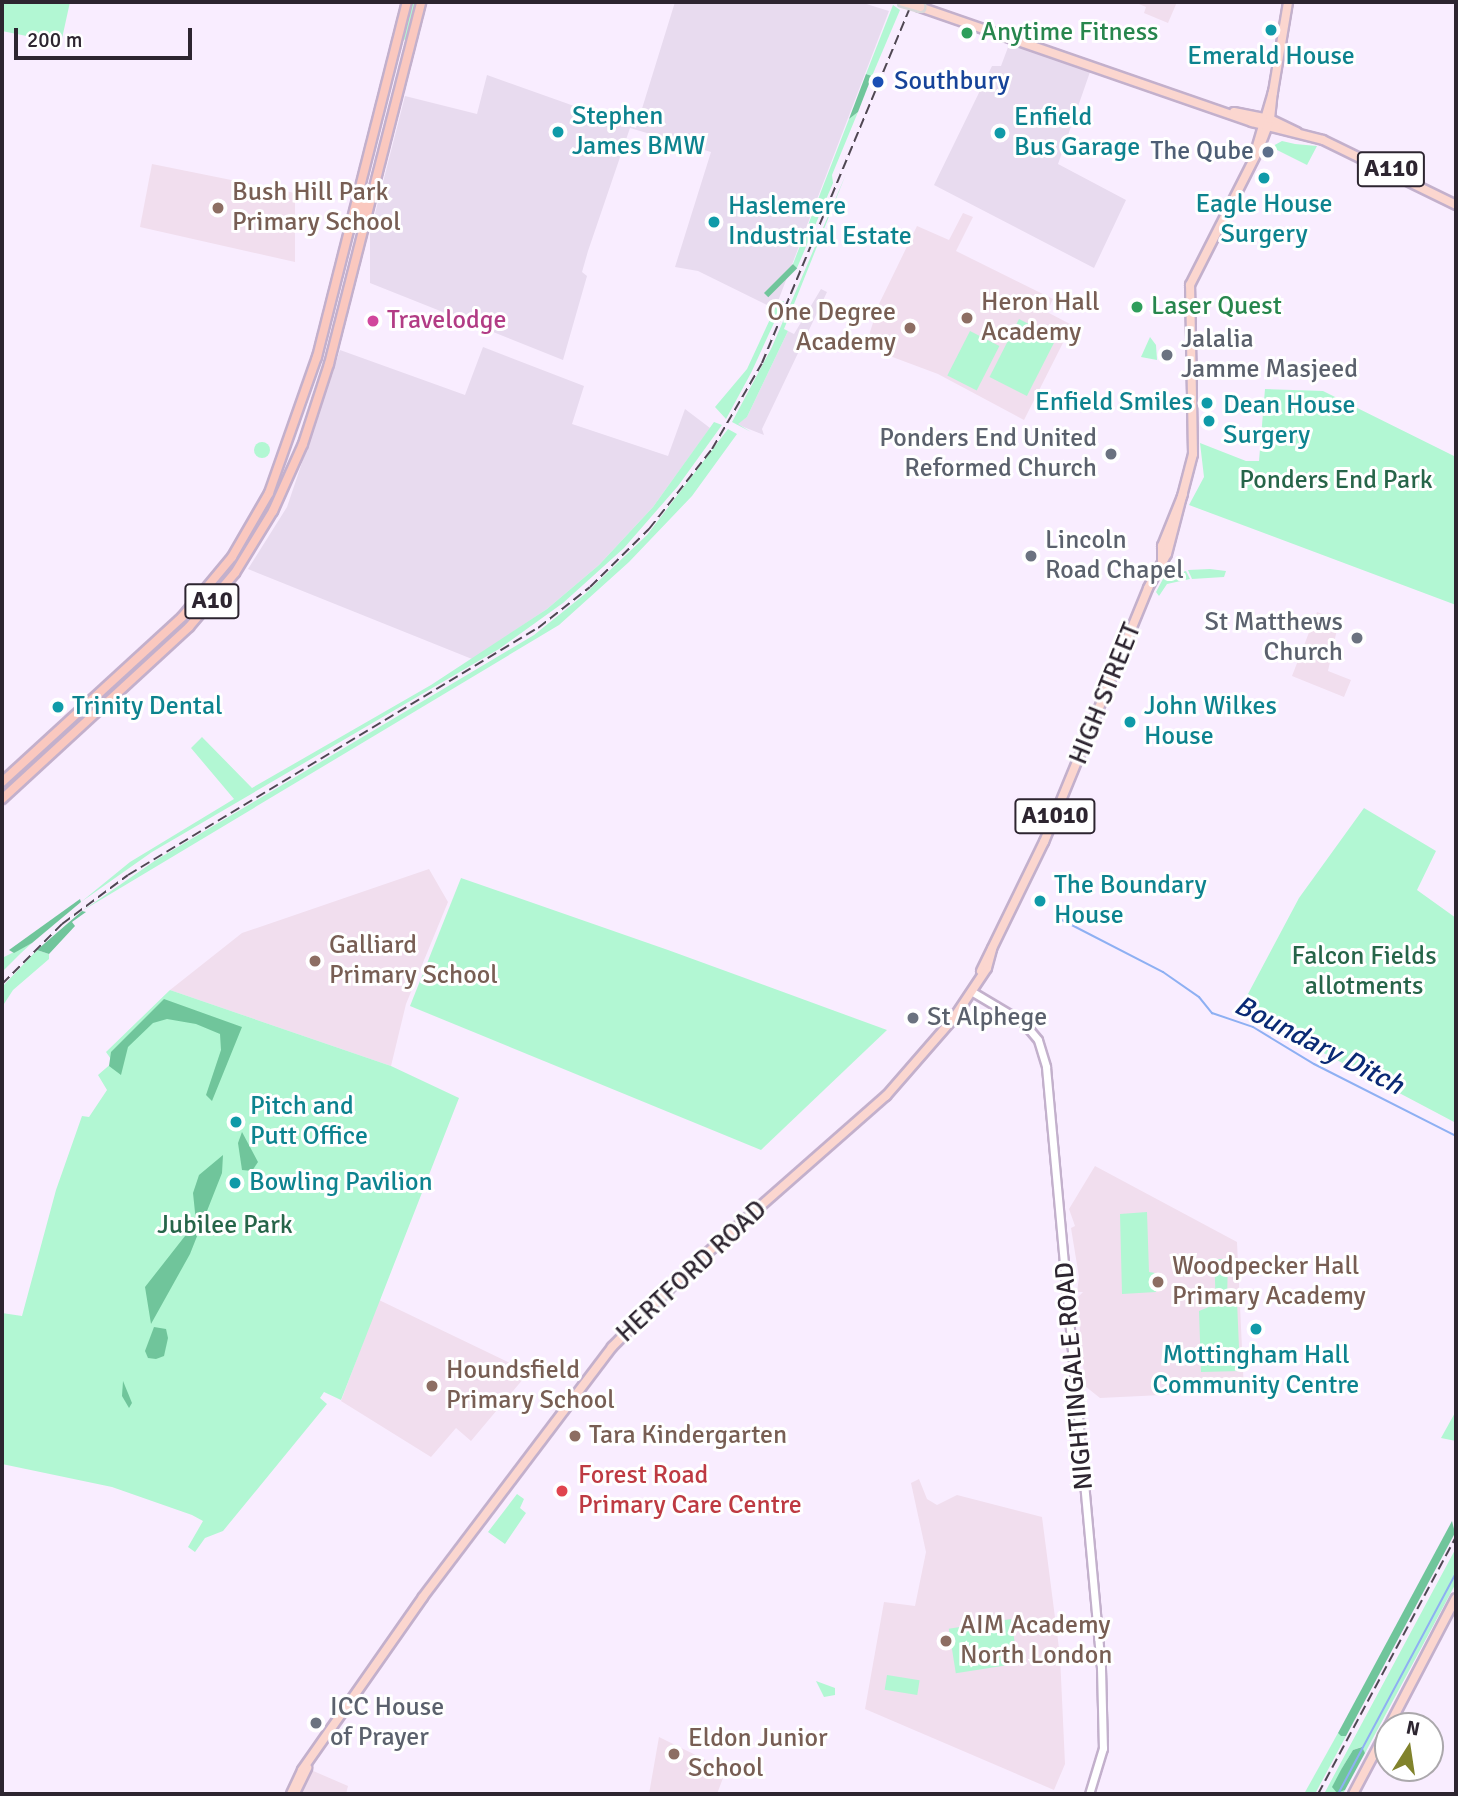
<!DOCTYPE html>
<html>
<head>
<meta charset="utf-8">
<style>
  body { margin:0 }
  #map { position:relative; width:1458px; height:1796px; overflow:hidden; background:#f9edff; font-family:Signika,sans-serif }
  div>[style] { position:absolute }
  [style*='--x'] { left:calc(var(--x)*1px); top:calc(var(--y)*1px); width:calc(var(--w)*1px); rotate:calc(var(--a)*1deg) }
  .industrial>* { inset:0; background:#e8dbef }
  .education>* { inset:0; background:#f1deee }
  .green>* { inset:0; background:#b2f7d3; transform-origin:0 0 }
  .round { border-radius:50% }
  .forest>* { inset:0; background:#70c59b; transform-origin:0 0 }
  .stream>* { height:2px; margin:-1px; padding:0 1px; transform-origin:1px; border-radius:1px; background:#8eb0f3 }
  .roads { filter:drop-shadow(2px 0 #c3b0cc) drop-shadow(-2px 0 #c3b0cc) drop-shadow(0 2px #c3b0cc) drop-shadow(0 -2px #c3b0cc) }
  .secondary>* { height:7px; margin:-3.5px; padding:0 3.5px; transform-origin:3.5px; border-radius:3.5px; background:#fff }
  .primary>* { height:8px; margin:-4px; padding:0 4px; transform-origin:4px; border-radius:4px; background:#fbd6cf }
  .trunk>* { height:8px; margin:-4px; padding:0 4px; transform-origin:4px; border-radius:4px; background:#fac8bf }
  .rail>* { height:2px; margin-top:-1px; transform-origin:0; background:repeating-linear-gradient(90deg,#504753 0 10px,transparent 0 15px) }
  .bridges { filter:drop-shadow(2px 0 #d9d8da) drop-shadow(-2px 0 #d9d8da) drop-shadow(0 2px #d9d8da) drop-shadow(0 -2px #d9d8da) }
  .primary-bridge>* { height:8px; margin:-4px; padding:0 4px; transform-origin:4px; border-radius:4px; background:#fbd6cf }
  .dots>* { width:19px; height:19px; translate:-50% -50%; box-sizing:border-box; border:4px solid #fff; border-radius:50% }
  span { translate:-50% -50%; white-space:nowrap; text-align:center; line-height:1.15; -webkit-text-stroke:6px #fff; paint-order:stroke }
  .shield-label span { padding:2px 5px; background:#fff; border:2px solid; border-radius:5px; -webkit-text-stroke-width:0 }
  .shield-label { font-size:24px; color:#2d2530; font-weight:700 }
  .leisure-label { font-size:26px; color:#27864d }
  .left { translate:0 -50%; text-align:left }
  .culture-label { font-size:26px; color:#0d838f }
  .right { translate:-100% -50%; text-align:right }
  .transit-label { font-size:26px; color:#164399 }
  .service-label { font-size:26px; color:#4e5e75 }
  .education-label { font-size:26px; color:#785e54 }
  .hotel-label { font-size:26px; color:#b23c85 }
  .worship-label { font-size:26px; color:#5b616d }
  .park-label { font-size:26px; color:#266549 }
  .street-label { font-size:26px; color:#2d2530 }
  .health-label { font-size:26px; color:#be3a42 }
  .water-label { font-size:28px; color:#0a2a75; font-style:italic }
  .frame { position:absolute; inset:0; border:4px solid #2d2530; pointer-events:none }
  .north { position:absolute; left:1374px; top:1712px; width:70px; height:70px; box-sizing:border-box; background:#fff; border:2px solid #aba8ac; border-radius:50%; rotate:12deg; font-size:19px; font-weight:700; line-height:28px; text-align:center; color:#2d2530 }
  .north::after { content:''; display:block; margin:auto; width:24px; height:32px; background:#81832c; clip-path:polygon(50% 0,100% 100%,50% 72%,0 100%) }
  .scale { position:absolute; left:14px; top:28px; width:178px; height:32px; box-sizing:border-box; border:4px solid #2d2530; border-top:0; padding-left:9px; font-size:21px; line-height:24px; white-space:nowrap; color:#2d2530; -webkit-text-stroke:5px #fff; paint-order:stroke }
</style>
</head>
<body>
<div id="map">
  <div class="industrial">
    <i style="clip-path:polygon(675px 2px,860px 2px,889px 11px,775px 309px,698px 271px,675px 267px,711px 152px,630px 128px,588px 251px,582px 272px,587px 276px,563px 360px,370px 283px,370px 233px,405px 96px,477px 114px,487px 75px,636px 128px)"></i>
    <i style="clip-path:polygon(1010px 42px,1090px 72px,1058px 164px,1126px 200px,1094px 268px,934px 185px,992px 66px,1001px 66px)"></i>
    <i style="clip-path:polygon(821px 289px,827px 292px,762px 429px,764px 435px,736px 424px,747px 417px,788px 331px,794px 334px)"></i>
    <i style="clip-path:polygon(483px 347px,584px 386px,572px 424px,668px 456px,685px 409px,710px 428px,653px 507px,599px 565px,547px 609px,472px 659px,248px 569px,287px 507px,340px 350px,465px 395px)"></i>
  </div>
  <div class="education">
    <i style="clip-path:polygon(1134px 2px,1177px 2px,1168px 23px,1144px 13px,1146px 7px)"></i>
    <i style="clip-path:polygon(152px 164px,295px 193px,295px 262px,140px 227px)"></i>
    <i style="clip-path:polygon(963px 213px,973px 217px,956px 251px,1053px 299px,1047px 312px,1072px 325px,1024px 420px,938px 374px,871px 349px,870px 332px,879px 304px,917px 226px,949px 240px)"></i>
    <i style="clip-path:polygon(1317px 612px,1339px 620px,1328px 671px,1351px 680px,1344px 697px,1292px 676px)"></i>
    <i style="clip-path:polygon(429px 869px,448px 902px,406px 1004px,391px 1066px,170px 990px,242px 933px)"></i>
    <i style="clip-path:polygon(1095px 1166px,1237px 1242px,1244px 1391px,1100px 1398px,1085px 1386px,1077px 1298px,1083px 1292px,1077px 1292px,1079px 1277px,1071px 1228px,1075px 1226px,1069px 1209px)"></i>
    <i style="clip-path:polygon(379px 1300px,529px 1372px,471px 1441px,456px 1428px,431px 1457px,341px 1401px)"></i>
    <i style="clip-path:polygon(919px 1479px,927px 1499px,937px 1505px,957px 1495px,1042px 1517px,1060px 1656px,1065px 1764px,1054px 1790px,865px 1709px,884px 1602px,915px 1606px,926px 1552px,911px 1483px)"></i>
    <i style="clip-path:polygon(659px 1737px,726px 1770px,717px 1794px,649px 1794px)"></i>
    <i style="clip-path:polygon(311px 1770px,348px 1786px,346px 1794px,300px 1794px)"></i>
  </div>
  <div class="green">
    <i style="clip-path:polygon(2px 2px,70px 2px,61px 43px,2px 31px)"></i>
    <i style="clip-path:polygon(412px 2px,417px 2px,408px 38px,402px 41px)"></i>
    <i style="clip-path:polygon(893px 5px,900px 10px,872px 76px,866px 74px)"></i>
    <i style="clip-path:polygon(858px 112px,832px 175px,833px 183px,797px 268px,793px 264px,849px 119px)"></i>
    <i style="clip-path:polygon(1282px 141px,1295px 144px,1317px 146px,1307px 165px,1271px 147px)"></i>
    <i style="clip-path:polygon(846px 174px,784px 329px,788px 331px,747px 417px,738px 424px,751px 432px,732px 422px,772px 347px)"></i>
    <i style="clip-path:polygon(784px 301px,751px 373px,726px 419px,715px 407px,747px 369px,778px 302px)"></i>
    <i style="left:1019px;top:319px;width:42px;height:65px;rotate:27deg"></i>
    <i style="left:970px;top:331px;width:33px;height:50px;rotate:27deg"></i>
    <i style="clip-path:polygon(1150px 337px,1156px 345px,1157px 360px,1141px 357px)"></i>
    <i style="clip-path:polygon(1265px 389px,1323px 391px,1456px 457px,1456px 605px,1189px 505px,1204px 477px,1200px 443px,1246px 461px,1259px 461px)"></i>
    <i style="clip-path:polygon(714px 422px,722px 425px,678px 486px,624px 548px,563px 603px,499px 649px,152px 852px,81px 902px,130px 862px,234px 799px,191px 748px,202px 737px,252px 788px,431px 685px,547px 609px,599px 565px,653px 507px)"></i>
    <i style="clip-path:polygon(728px 429px,737px 434px,692px 496px,629px 562px,559px 625px,82px 911px,156px 860px,534px 635px,585px 594px,647px 535px)"></i>
    <i class="round" style="left:254px;top:442px;width:16px;height:16px"></i>
    <i style="clip-path:polygon(1210px 569px,1226px 571px,1224px 577px,1192px 579px,1188px 570px)"></i>
    <i style="clip-path:polygon(1186px 571px,1190px 579px,1167px 584px,1159px 596px,1156px 592px,1164px 577px)"></i>
    <i style="clip-path:polygon(1364px 808px,1436px 851px,1417px 890px,1456px 918px,1456px 1123px,1240px 1009px,1299px 898px)"></i>
    <i style="clip-path:polygon(461px 878px,668px 950px,887px 1030px,761px 1150px,410px 1006px)"></i>
    <i style="clip-path:polygon(32px 943px,21px 953px,2px 972px,2px 958px)"></i>
    <i style="clip-path:polygon(37px 950px,49px 954px,49px 959px,13px 990px,2px 1007px,2px 987px)"></i>
    <i style="clip-path:polygon(170px 990px,391px 1066px,459px 1098px,341px 1400px,324px 1392px,320px 1398px,327px 1404px,223px 1531px,205px 1538px,195px 1552px,188px 1547px,203px 1521px,192px 1515px,112px 1487px,2px 1464px,2px 1313px,22px 1316px,56px 1190px,82px 1116px,89px 1117px,107px 1090px,98px 1075px,113px 1062px,106px 1052px)"></i>
    <i style="clip-path:polygon(1147px 1212px,1149px 1272px,1155px 1273px,1156px 1292px,1122px 1294px,1120px 1214px)"></i>
    <i style="clip-path:polygon(1214px 1259px,1228px 1259px,1227px 1301px,1237px 1301px,1240px 1371px,1201px 1372px,1199px 1311px,1216px 1304px)"></i>
    <i style="clip-path:polygon(1456px 1411px,1456px 1441px,1441px 1438px)"></i>
    <i style="clip-path:polygon(517px 1494px,524px 1499px,520px 1508px,526px 1513px,505px 1544px,488px 1532px)"></i>
    <i style="clip-path:polygon(1456px 1548px,1456px 1583px,1365px 1753px,1361px 1747px,1353px 1750px,1342px 1768px,1337px 1793px,1345px 1790px,1343px 1794px,1324px 1794px)"></i>
    <i style="left:1011px;top:1619px;width:45px;height:63px;rotate:81deg"></i>
    <i style="left:887px;top:1675px;width:33px;height:15px;rotate:9deg"></i>
    <i style="clip-path:polygon(816px 1681px,835px 1688px,835px 1695px,824px 1697px)"></i>
    <i style="clip-path:polygon(1338px 1733px,1346px 1736px,1315px 1794px,1304px 1794px)"></i>
  </div>
  <div class="forest">
    <i style="clip-path:polygon(866px 74px,872px 76px,858px 112px,849px 119px)"></i>
    <i style="left:793px;top:264px;width:6px;height:41px;rotate:45deg"></i>
    <i style="clip-path:polygon(80px 899px,81px 902px,32px 943px,14px 953px,9px 950px)"></i>
    <i style="clip-path:polygon(82px 911px,86px 912px,72px 922px,75px 926px,49px 954px,37px 950px)"></i>
    <i style="clip-path:polygon(164px 999px,242px 1027px,212px 1101px,206px 1095px,221px 1050px,220px 1034px,196px 1024px,167px 1019px,153px 1023px,128px 1047px,121px 1075px,109px 1066px,111px 1052px)"></i>
    <i style="clip-path:polygon(242px 1132px,258px 1162px,252px 1171px,242px 1170px,238px 1143px)"></i>
    <i style="clip-path:polygon(223px 1155px,222px 1173px,190px 1254px,151px 1324px,145px 1287px,196px 1222px,193px 1193px,199px 1175px)"></i>
    <i style="clip-path:polygon(154px 1327px,166px 1329px,168px 1338px,164px 1356px,156px 1359px,148px 1358px,145px 1351px)"></i>
    <i style="clip-path:polygon(123px 1381px,132px 1403px,129px 1408px,122px 1396px)"></i>
    <i style="clip-path:polygon(1452px 1521px,1455px 1533px,1346px 1736px,1341px 1736px,1338px 1733px)"></i>
    <i style="clip-path:polygon(1362px 1747px,1365px 1753px,1345px 1790px,1337px 1793px,1332px 1787px,1342px 1768px,1353px 1750px)"></i>
  </div>
  <div class="stream">
    <i style="--x:1060;--y:919;--w:116;--a:27.2"></i>
    <i style="--x:1163;--y:972;--w:44;--a:34.8"></i>
    <i style="--x:1199;--y:997;--w:21;--a:51"></i>
    <i style="--x:1212;--y:1013;--w:43;--a:18.9"></i>
    <i style="--x:1253;--y:1027;--w:71;--a:31.2"></i>
    <i style="--x:1314;--y:1064;--w:159;--a:26.9"></i>
    <i style="--x:1338;--y:1794;--w:251;--a:-61.9"></i>
  </div>
  <div class="roads">
    <div class="secondary">
      <i style="--x:971;--y:991;--w:61;--a:30.8"></i>
      <i style="--x:1023;--y:1022;--w:23;--a:50"></i>
      <i style="--x:1038;--y:1040;--w:28;--a:73"></i>
      <i style="--x:1046;--y:1067;--w:604;--a:84.77"></i>
      <i style="--x:1101;--y:1668;--w:80;--a:88.6"></i>
      <i style="--x:1103;--y:1748;--w:48;--a:106.9"></i>
    </div>
    <div class="primary">
      <i style="--x:920;--y:7;--w:351;--a:19.1"></i>
      <i style="--x:1252;--y:122;--w:73;--a:14.2"></i>
      <i style="--x:1323;--y:140;--w:148;--a:26"></i>
      <i style="--x:1234;--y:112;--w:37;--a:11"></i>
      <i style="--x:1270;--y:119;--w:30;--a:26"></i>
      <i style="--x:1255;--y:153;--w:64;--a:-73.6"></i>
      <i style="--x:1273;--y:92;--w:91;--a:-80.5"></i>
      <i style="--x:1162;--y:560;--w:14;--a:-90"></i>
      <i style="--x:1162;--y:546;--w:56;--a:-68"></i>
      <i style="--x:981;--y:971;--w:144;--a:-64"></i>
      <i style="--x:1044;--y:842;--w:274;--a:-67.7"></i>
      <i style="--x:1148;--y:588;--w:39;--a:-61"></i>
      <i style="--x:1167;--y:554;--w:103;--a:-75.4"></i>
      <i style="--x:1193;--y:454;--w:169;--a:-91"></i>
      <i style="--x:1190;--y:285;--w:150;--a:-63.1"></i>
      <i style="--x:1258;--y:151;--w:34;--a:-69"></i>
      <i style="--x:1270;--y:119;--w:27;--a:-84"></i>
      <i style="--x:1389;--y:1726;--w:144;--a:-62.4"></i>
      <i style="--x:295;--y:1793;--w:28;--a:-64"></i>
      <i style="--x:291;--y:1794;--w:26;--a:-65"></i>
      <i style="--x:302;--y:1770;--w:211;--a:-55"></i>
      <i style="--x:423;--y:1597;--w:313;--a:-52.9"></i>
      <i style="--x:612;--y:1347;--w:111;--a:-45.4"></i>
      <i style="--x:690;--y:1268;--w:261;--a:-41.3"></i>
      <i style="--x:886;--y:1096;--w:102;--a:-49"></i>
      <i style="--x:953;--y:1019;--w:61;--a:-56.3"></i>
      <i style="--x:987;--y:968;--w:20;--a:-75"></i>
      <i style="--x:1353;--y:1794;--w:75;--a:-62.1"></i>
    </div>
    <div class="trunk">
      <i style="--x:350;--y:225;--w:6;--a:0"></i>
      <i style="--x:356;--y:225;--w:28;--a:-72"></i>
      <i style="--x:2;--y:782;--w:244;--a:-42.5"></i>
      <i style="--x:182;--y:617;--w:78;--a:-50.2"></i>
      <i style="--x:232;--y:557;--w:74;--a:-60"></i>
      <i style="--x:269;--y:493;--w:144;--a:-70.6"></i>
      <i style="--x:317;--y:357;--w:366;--a:-75.8"></i>
      <i style="--x:2;--y:799;--w:254;--a:-42.6"></i>
      <i style="--x:189;--y:627;--w:71;--a:-49.6"></i>
      <i style="--x:235;--y:573;--w:73;--a:-58.5"></i>
      <i style="--x:273;--y:511;--w:73;--a:-65.9"></i>
      <i style="--x:303;--y:444;--w:84;--a:-72"></i>
      <i style="--x:329;--y:364;--w:374;--a:-75.7"></i>
    </div>
  </div>
  <div class="rail">
    <i style="--x:2;--y:984;--w:85;--a:-45"></i>
    <i style="--x:62;--y:924;--w:82;--a:-36.6"></i>
    <i style="--x:128;--y:875;--w:479;--a:-31.1"></i>
    <i style="--x:538;--y:628;--w:66;--a:-38.3"></i>
    <i style="--x:590;--y:587;--w:83;--a:-44.5"></i>
    <i style="--x:649;--y:529;--w:102;--a:-51.8"></i>
    <i style="--x:712;--y:449;--w:99;--a:-59.8"></i>
    <i style="--x:762;--y:363;--w:391;--a:-67.4"></i>
    <i style="--x:1318;--y:1794;--w:292;--a:-61.8"></i>
  </div>
  <div class="bridges">
    <div class="primary-bridge">
      <i style="--x:903;--y:2;--w:18;--a:16"></i>
    </div>
  </div>
  <div class="dots">
    <i style="left:1271px;top:30px;background:#0f9aa8"></i>
    <i style="left:967px;top:33px;background:#2e9e5b"></i>
    <i style="left:878px;top:82px;background:#1a4fb4"></i>
    <i style="left:558px;top:132px;background:#0f9aa8"></i>
    <i style="left:1000px;top:133px;background:#0f9aa8"></i>
    <i style="left:1268px;top:152px;background:#5c6f8a"></i>
    <i style="left:1264px;top:178px;background:#0f9aa8"></i>
    <i style="left:218px;top:208px;background:#8d6e63"></i>
    <i style="left:714px;top:222px;background:#0f9aa8"></i>
    <i style="left:1137px;top:307px;background:#2e9e5b"></i>
    <i style="left:967px;top:318px;background:#8d6e63"></i>
    <i style="left:373px;top:321px;background:#d1479c"></i>
    <i style="left:910px;top:328px;background:#8d6e63"></i>
    <i style="left:1167px;top:355px;background:#6b7280"></i>
    <i style="left:1207px;top:403px;background:#0f9aa8"></i>
    <i style="left:1209px;top:421px;background:#0f9aa8"></i>
    <i style="left:1111px;top:454px;background:#6b7280"></i>
    <i style="left:1031px;top:556px;background:#6b7280"></i>
    <i style="left:1357px;top:638px;background:#6b7280"></i>
    <i style="left:58px;top:707px;background:#0f9aa8"></i>
    <i style="left:1130px;top:722px;background:#0f9aa8"></i>
    <i style="left:1040px;top:901px;background:#0f9aa8"></i>
    <i style="left:315px;top:961px;background:#8d6e63"></i>
    <i style="left:913px;top:1018px;background:#6b7280"></i>
    <i style="left:236px;top:1122px;background:#0f9aa8"></i>
    <i style="left:235px;top:1183px;background:#0f9aa8"></i>
    <i style="left:1158px;top:1282px;background:#8d6e63"></i>
    <i style="left:1256px;top:1329px;background:#0f9aa8"></i>
    <i style="left:432px;top:1386px;background:#8d6e63"></i>
    <i style="left:575px;top:1436px;background:#8d6e63"></i>
    <i style="left:562px;top:1491px;background:#e0444e"></i>
    <i style="left:946px;top:1641px;background:#8d6e63"></i>
    <i style="left:316px;top:1723px;background:#6b7280"></i>
    <i style="left:674px;top:1754px;background:#8d6e63"></i>
  </div>
  <div class="shield-label">
    <span style="left:1391px;top:169px">A110</span>
    <span style="left:212px;top:601px">A10</span>
    <span style="left:1055px;top:816px">A1010</span>
  </div>
  <div class="leisure-label">
    <span class="left" style="left:981px;top:33px">Anytime Fitness</span>
    <span class="left" style="left:1151px;top:307px">Laser Quest</span>
  </div>
  <div class="culture-label">
    <span style="left:1271px;top:57px">Emerald House</span>
    <span class="left" style="left:572px;top:132px">Stephen<br>James BMW</span>
    <span class="left" style="left:1014px;top:133px">Enfield<br>Bus Garage</span>
    <span style="left:1264px;top:220px">Eagle House<br>Surgery</span>
    <span class="left" style="left:728px;top:222px">Haslemere<br>Industrial Estate</span>
    <span class="right" style="left:1193px;top:403px">Enfield Smiles</span>
    <span class="left" style="left:1223px;top:421px">Dean House<br>Surgery</span>
    <span class="left" style="left:72px;top:707px">Trinity Dental</span>
    <span class="left" style="left:1144px;top:722px">John Wilkes<br>House</span>
    <span class="left" style="left:1054px;top:901px">The Boundary<br>House</span>
    <span class="left" style="left:250px;top:1122px">Pitch and<br>Putt Office</span>
    <span class="left" style="left:249px;top:1183px">Bowling Pavilion</span>
    <span style="left:1256px;top:1371px">Mottingham Hall<br>Community Centre</span>
  </div>
  <div class="transit-label">
    <span class="left" style="left:894px;top:82px">Southbury</span>
  </div>
  <div class="service-label">
    <span class="right" style="left:1254px;top:152px">The Qube</span>
  </div>
  <div class="education-label">
    <span class="left" style="left:232px;top:208px">Bush Hill Park<br>Primary School</span>
    <span class="left" style="left:981px;top:318px">Heron Hall<br>Academy</span>
    <span class="right" style="left:896px;top:328px">One Degree<br>Academy</span>
    <span class="left" style="left:329px;top:961px">Galliard<br>Primary School</span>
    <span class="left" style="left:1172px;top:1282px">Woodpecker Hall<br>Primary Academy</span>
    <span class="left" style="left:446px;top:1386px">Houndsfield<br>Primary School</span>
    <span class="left" style="left:589px;top:1436px">Tara Kindergarten</span>
    <span class="left" style="left:960px;top:1641px">AIM Academy<br>North London</span>
    <span class="left" style="left:688px;top:1754px">Eldon Junior<br>School</span>
  </div>
  <div class="hotel-label">
    <span class="left" style="left:387px;top:321px">Travelodge</span>
  </div>
  <div class="worship-label">
    <span class="left" style="left:1181px;top:355px">Jalalia<br>Jamme Masjeed</span>
    <span class="right" style="left:1097px;top:454px">Ponders End United<br>Reformed Church</span>
    <span class="left" style="left:1045px;top:556px">Lincoln<br>Road Chapel</span>
    <span class="right" style="left:1343px;top:638px">St Matthews<br>Church</span>
    <span class="left" style="left:927px;top:1018px">St Alphege</span>
    <span class="left" style="left:330px;top:1723px">ICC House<br>of Prayer</span>
  </div>
  <div class="park-label">
    <span style="left:1336px;top:481px">Ponders End Park</span>
    <span style="left:1364px;top:972px">Falcon Fields<br>allotments</span>
    <span style="left:225px;top:1226px">Jubilee Park</span>
  </div>
  <div class="street-label">
    <span style="left:1106px;top:694px;rotate:-68deg">HIGH STREET</span>
    <span style="left:692px;top:1272px;rotate:-43deg">HERTFORD ROAD</span>
    <span style="left:1075px;top:1376px;rotate:-95deg">NIGHTINGALE ROAD</span>
  </div>
  <div class="health-label">
    <span class="left" style="left:578px;top:1491px">Forest Road<br>Primary Care Centre</span>
  </div>
  <div class="water-label">
    <span style="left:1319px;top:1045px;rotate:27deg">Boundary Ditch</span>
  </div>
  <div class="frame"></div>
  <div class="north">N</div>
  <div class="scale">200 m</div>
</div>
</body>
</html>
